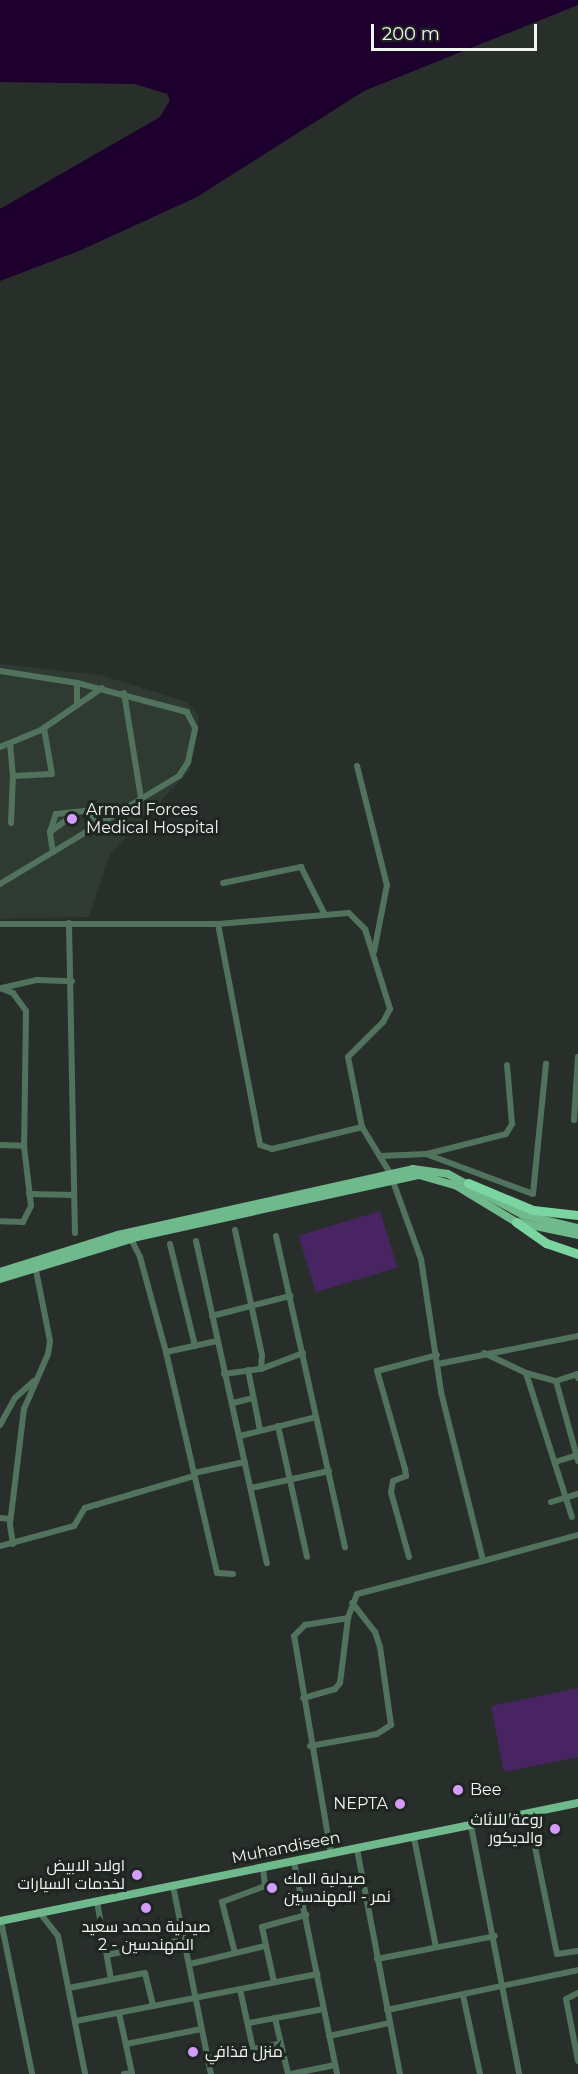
<!DOCTYPE html>
<html>
<head>
<meta charset="utf-8">
<style>
  body { margin:0 }
  #map { position:relative; width:578px; height:2074px; overflow:hidden; background:#282f2b; font-family:Montserrat,Cairo,sans-serif }
  div>[style] { position:absolute }
  [style*='--x'] { left:calc(var(--x)*1px); top:calc(var(--y)*1px); width:calc(var(--w)*1px); rotate:calc(var(--a)*1deg) }
  .built>* { inset:0; background:#2e3a32 }
  .green>* { inset:0; background:#492463; transform-origin:0 0 }
  .water>* { inset:0; background:#1d002e }
  .minor>* { height:6px; margin:-3px; padding:0 3px; transform-origin:3px; border-radius:3px; background:#51735e }
  .major>* { height:8px; margin:-4px; padding:0 4px; transform-origin:4px; border-radius:4px; background:#6fb98d }
  .highway>* { height:9px; margin:-4.5px; padding:0 4.5px; transform-origin:4.5px; border-radius:4.5px; background:#7bd5a0 }
  .dots>* { width:16px; height:16px; translate:-50% -50%; box-sizing:border-box; border:3px solid #1f2521; border-radius:50% }
  span { translate:-50% -50%; white-space:nowrap; text-align:center; line-height:1.15; -webkit-text-stroke:6px #1f2521; paint-order:stroke }
  .poi-label { font-size:16px; color:#f1f5f2 }
  .left { translate:0 -50%; text-align:left }
  .right { translate:-100% -50%; text-align:right }
  .street-label { font-size:16px; color:#f1f5f2 }
  .scale { position:absolute; left:371px; top:24px; width:166px; height:27px; box-sizing:border-box; border:3px solid #f1f5f2; border-top:0; padding-left:8px; font-size:18px; line-height:21px; white-space:nowrap; color:#f1f5f2; -webkit-text-stroke:4px #1f2521; paint-order:stroke }
</style>
</head>
<body>
<div id="map">
  <div class="built">
    <i style="clip-path:polygon(0 664px,100px 675px,187px 702px,199px 716px,190px 770px,110px 854px,89px 917px,0 919px)"></i>
  </div>
  <div class="green">
    <i style="left:380px;top:1211px;width:59px;height:85px;rotate:73deg"></i>
    <i style="clip-path:polygon(578px 1688px,578px 1757px,504px 1772px,491px 1706px)"></i>
  </div>
  <div class="water">
    <i style="clip-path:polygon(0 0,578px 0,578px 5px,364px 91px,197px 197px,79px 251px,0 281px,0 209px,160px 117px,170px 100px,167px 94px,135px 84px,0 82px)"></i>
  </div>
  <div class="minor">
    <i style="--x:0;--y:671;--w:78;--a:8.9"></i>
    <i style="--x:124;--y:693;--w:106;--a:80.8"></i>
    <i style="--x:10;--y:743;--w:33;--a:85"></i>
    <i style="--x:0;--y:747;--w:44;--a:-22.5"></i>
    <i style="--x:41;--y:730;--w:74;--a:-34.5"></i>
    <i style="--x:357;--y:766;--w:123;--a:75.9"></i>
    <i style="--x:387;--y:885;--w:68;--a:101"></i>
    <i style="--x:11;--y:823;--w:47;--a:-87.6"></i>
    <i style="--x:13;--y:776;--w:39;--a:-3"></i>
    <i style="--x:52;--y:774;--w:47;--a:-99.9"></i>
    <i style="--x:50;--y:832;--w:32;--a:-36"></i>
    <i style="--x:53;--y:852;--w:20;--a:-99"></i>
    <i style="--x:50;--y:832;--w:19;--a:-72"></i>
    <i style="--x:56;--y:814;--w:31;--a:-6"></i>
    <i style="--x:87;--y:811;--w:17;--a:45"></i>
    <i style="--x:223;--y:883;--w:80;--a:-11.6"></i>
    <i style="--x:301;--y:867;--w:51;--a:63.4"></i>
    <i style="--x:0;--y:884;--w:209;--a:-31.1"></i>
    <i style="--x:179;--y:776;--w:17;--a:-57"></i>
    <i style="--x:188;--y:762;--w:35;--a:-78"></i>
    <i style="--x:195;--y:728;--w:18;--a:-117"></i>
    <i style="--x:187;--y:712;--w:114;--a:-165.2"></i>
    <i style="--x:77;--y:683;--w:22;--a:90"></i>
    <i style="--x:69;--y:923;--w:310;--a:88.9"></i>
    <i style="--x:0;--y:924;--w:218;--a:0"></i>
    <i style="--x:218;--y:924;--w:131;--a:-4.8"></i>
    <i style="--x:349;--y:913;--w:23;--a:45"></i>
    <i style="--x:365;--y:929;--w:84;--a:72.6"></i>
    <i style="--x:390;--y:1009;--w:15;--a:118"></i>
    <i style="--x:383;--y:1022;--w:49;--a:135"></i>
    <i style="--x:348;--y:1057;--w:71;--a:78.7"></i>
    <i style="--x:218;--y:924;--w:225;--a:79.2"></i>
    <i style="--x:260;--y:1145;--w:13;--a:18"></i>
    <i style="--x:272;--y:1149;--w:93;--a:-13.7"></i>
    <i style="--x:362;--y:1127;--w:54;--a:58.7"></i>
    <i style="--x:390;--y:1173;--w:91;--a:70.2"></i>
    <i style="--x:421;--y:1259;--w:134;--a:81.4"></i>
    <i style="--x:441;--y:1392;--w:174;--a:76"></i>
    <i style="--x:483;--y:1561;--w:130;--a:165.3"></i>
    <i style="--x:357;--y:1594;--w:26;--a:111"></i>
    <i style="--x:348;--y:1618;--w:65;--a:97"></i>
    <i style="--x:340;--y:1683;--w:8;--a:130"></i>
    <i style="--x:335;--y:1689;--w:33;--a:164"></i>
    <i style="--x:0;--y:988;--w:14;--a:21"></i>
    <i style="--x:13;--y:993;--w:22;--a:54"></i>
    <i style="--x:26;--y:1011;--w:135;--a:90.8"></i>
    <i style="--x:24;--y:1146;--w:60;--a:83.3"></i>
    <i style="--x:31;--y:1206;--w:18;--a:117"></i>
    <i style="--x:23;--y:1222;--w:23;--a:-178"></i>
    <i style="--x:2;--y:988;--w:36;--a:-13"></i>
    <i style="--x:37;--y:980;--w:35;--a:2"></i>
    <i style="--x:574;--y:1120;--w:63;--a:-86.4"></i>
    <i style="--x:0;--y:1145;--w:24;--a:2"></i>
    <i style="--x:427;--y:1154;--w:81;--a:-14.2"></i>
    <i style="--x:506;--y:1134;--w:12;--a:-59"></i>
    <i style="--x:512;--y:1124;--w:59;--a:-94.8"></i>
    <i style="--x:380;--y:1156;--w:46;--a:-2.5"></i>
    <i style="--x:426;--y:1154;--w:114;--a:20.5"></i>
    <i style="--x:533;--y:1194;--w:131;--a:-84.3"></i>
    <i style="--x:29;--y:1194;--w:45;--a:1.3"></i>
    <i style="--x:235;--y:1230;--w:128;--a:77.8"></i>
    <i style="--x:262;--y:1355;--w:14;--a:94"></i>
    <i style="--x:276;--y:1236;--w:319;--a:77.5"></i>
    <i style="--x:131;--y:1239;--w:20;--a:63"></i>
    <i style="--x:140;--y:1257;--w:98;--a:74.7"></i>
    <i style="--x:166;--y:1352;--w:227;--a:77"></i>
    <i style="--x:217;--y:1573;--w:16;--a:4"></i>
    <i style="--x:196;--y:1241;--w:330;--a:77.6"></i>
    <i style="--x:170;--y:1244;--w:105;--a:76.2"></i>
    <i style="--x:212;--y:1316;--w:81;--a:-14.4"></i>
    <i style="--x:166;--y:1352;--w:52;--a:-12.2"></i>
    <i style="--x:484;--y:1353;--w:47;--a:25.5"></i>
    <i style="--x:526;--y:1373;--w:151;--a:72.3"></i>
    <i style="--x:438;--y:1364;--w:143;--a:-11.3"></i>
    <i style="--x:248;--y:1370;--w:61;--a:78.7"></i>
    <i style="--x:526;--y:1373;--w:31;--a:15"></i>
    <i style="--x:556;--y:1381;--w:83;--a:74.6"></i>
    <i style="--x:224;--y:1374;--w:37;--a:-8"></i>
    <i style="--x:261;--y:1369;--w:45;--a:-20.9"></i>
    <i style="--x:556;--y:1381;--w:22;--a:-18"></i>
    <i style="--x:577;--y:1374;--w:4;--a:76"></i>
    <i style="--x:233;--y:1403;--w:21;--a:-14"></i>
    <i style="--x:0;--y:1425;--w:31;--a:-61"></i>
    <i style="--x:15;--y:1398;--w:25;--a:-42"></i>
    <i style="--x:278;--y:1426;--w:134;--a:77.5"></i>
    <i style="--x:240;--y:1436;--w:78;--a:-14"></i>
    <i style="--x:555;--y:1462;--w:24;--a:-17"></i>
    <i style="--x:194;--y:1473;--w:52;--a:-12.2"></i>
    <i style="--x:251;--y:1488;--w:80;--a:-12.3"></i>
    <i style="--x:551;--y:1502;--w:28;--a:-17"></i>
    <i style="--x:0;--y:1518;--w:10;--a:6"></i>
    <i style="--x:13;--y:1544;--w:20;--a:-99"></i>
    <i style="--x:10;--y:1524;--w:116;--a:-83.1"></i>
    <i style="--x:24;--y:1409;--w:60;--a:-66.4"></i>
    <i style="--x:48;--y:1354;--w:13;--a:-81"></i>
    <i style="--x:50;--y:1341;--w:72;--a:-101.2"></i>
    <i style="--x:0;--y:1546;--w:77;--a:-15.1"></i>
    <i style="--x:74;--y:1526;--w:21;--a:-59"></i>
    <i style="--x:85;--y:1508;--w:114;--a:-16.4"></i>
    <i style="--x:409;--y:1557;--w:67;--a:-105.5"></i>
    <i style="--x:391;--y:1492;--w:11;--a:-80"></i>
    <i style="--x:393;--y:1481;--w:14;--a:-21"></i>
    <i style="--x:406;--y:1476;--w:7;--a:-98"></i>
    <i style="--x:405;--y:1469;--w:102;--a:-105.9"></i>
    <i style="--x:377;--y:1371;--w:62;--a:-14.9"></i>
    <i style="--x:483;--y:1561;--w:98;--a:-15.3"></i>
    <i style="--x:310;--y:1746;--w:68;--a:-10.2"></i>
    <i style="--x:377;--y:1734;--w:17;--a:-33"></i>
    <i style="--x:391;--y:1725;--w:79;--a:-98"></i>
    <i style="--x:380;--y:1647;--w:16;--a:-108"></i>
    <i style="--x:375;--y:1632;--w:37;--a:-128"></i>
    <i style="--x:528;--y:1813;--w:144;--a:78.4"></i>
    <i style="--x:557;--y:1954;--w:21;--a:-8"></i>
    <i style="--x:471;--y:1826;--w:253;--a:79"></i>
    <i style="--x:414;--y:1838;--w:111;--a:78.6"></i>
    <i style="--x:357;--y:1849;--w:229;--a:79.2"></i>
    <i style="--x:331;--y:1854;--w:221;--a:-99.6"></i>
    <i style="--x:294;--y:1636;--w:16;--a:-45"></i>
    <i style="--x:305;--y:1625;--w:44;--a:-9.2"></i>
    <i style="--x:294;--y:1862;--w:216;--a:78.5"></i>
    <i style="--x:173;--y:1886;--w:192;--a:78.6"></i>
    <i style="--x:97;--y:1902;--w:78;--a:79.7"></i>
    <i style="--x:40;--y:1913;--w:29;--a:52"></i>
    <i style="--x:58;--y:1936;--w:141;--a:78.9"></i>
    <i style="--x:1;--y:1921;--w:156;--a:78.5"></i>
    <i style="--x:235;--y:1953;--w:53;--a:-104.3"></i>
    <i style="--x:222;--y:1902;--w:46;--a:-20.4"></i>
    <i style="--x:265;--y:1886;--w:18;--a:-96"></i>
    <i style="--x:107;--y:1955;--w:80;--a:-11.6"></i>
    <i style="--x:377;--y:1959;--w:120;--a:-11"></i>
    <i style="--x:190;--y:1964;--w:77;--a:-13.5"></i>
    <i style="--x:274;--y:1982;--w:56;--a:-102.3"></i>
    <i style="--x:262;--y:1927;--w:46;--a:-15.3"></i>
    <i style="--x:69;--y:1988;--w:77;--a:-11.2"></i>
    <i style="--x:145;--y:1973;--w:34;--a:76"></i>
    <i style="--x:240;--y:1989;--w:61;--a:77.8"></i>
    <i style="--x:578;--y:1993;--w:13;--a:153"></i>
    <i style="--x:566;--y:1999;--w:63;--a:79"></i>
    <i style="--x:463;--y:1995;--w:81;--a:77.9"></i>
    <i style="--x:387;--y:2010;--w:195;--a:-11.8"></i>
    <i style="--x:119;--y:2013;--w:61;--a:77.8"></i>
    <i style="--x:132;--y:2073;--w:8;--a:173"></i>
    <i style="--x:275;--y:2018;--w:57;--a:76.9"></i>
    <i style="--x:76;--y:2021;--w:246;--a:-11"></i>
    <i style="--x:249;--y:2023;--w:76;--a:-10.6"></i>
    <i style="--x:329;--y:2036;--w:61;--a:-12.2"></i>
    <i style="--x:126;--y:2044;--w:77;--a:-11.2"></i>
    <i style="--x:208;--y:2058;--w:72;--a:-11.2"></i>
    <i style="--x:291;--y:2074;--w:45;--a:-11.6"></i>
  </div>
  <div class="major">
    <i style="--x:0;--y:1272;--w:124;--a:-17.4"></i>
    <i style="--x:118;--y:1235;--w:302;--a:-12.6"></i>
    <i style="--x:413;--y:1169;--w:35;--a:8"></i>
    <i style="--x:448;--y:1174;--w:85;--a:28.7"></i>
    <i style="--x:523;--y:1215;--w:57;--a:13.3"></i>
    <i style="--x:0;--y:1279;--w:143;--a:-17"></i>
    <i style="--x:137;--y:1237;--w:289;--a:-12.4"></i>
    <i style="--x:419;--y:1175;--w:40;--a:16"></i>
    <i style="--x:457;--y:1186;--w:69;--a:31.4"></i>
    <i style="--x:516;--y:1222;--w:63;--a:11.8"></i>
    <i style="--x:0;--y:1921;--w:590;--a:-11.54"></i>
  </div>
  <div class="highway">
    <i style="--x:468;--y:1183;--w:70;--a:22.6"></i>
    <i style="--x:533;--y:1210;--w:45;--a:6.3"></i>
    <i style="--x:516;--y:1222;--w:37;--a:35"></i>
    <i style="--x:546;--y:1243;--w:34;--a:19"></i>
  </div>
  <div class="dots">
    <i style="left:72px;top:819px;background:#d39cfd"></i>
    <i style="left:458px;top:1790px;background:#d39cfd"></i>
    <i style="left:400px;top:1804px;background:#d39cfd"></i>
    <i style="left:555px;top:1829px;background:#d39cfd"></i>
    <i style="left:137px;top:1875px;background:#d39cfd"></i>
    <i style="left:272px;top:1888px;background:#d39cfd"></i>
    <i style="left:146px;top:1908px;background:#d39cfd"></i>
    <i style="left:193px;top:2052px;background:#d39cfd"></i>
  </div>
  <div class="poi-label">
    <span class="left" style="left:86px;top:819px">Armed Forces<br>Medical Hospital</span>
    <span class="left" style="left:470px;top:1790px">Bee</span>
    <span class="right" style="left:388px;top:1804px">NEPTA</span>
    <span class="right" style="left:543px;top:1829px">روعة للاثاث<br>والديكور</span>
    <span class="right" style="left:125px;top:1875px">اولاد الابيض<br>لخدمات السيارات</span>
    <span class="left" style="left:284px;top:1888px">صيدلية المك<br>نمر - المهندسين</span>
    <span style="left:146px;top:1936px">صيدلية محمد سعيد<br>2 - المهندسين</span>
    <span class="left" style="left:205px;top:2052px">منزل قذافي</span>
  </div>
  <div class="street-label">
    <span style="left:286px;top:1848px;rotate:-11deg">Muhandiseen</span>
  </div>
  <div class="scale">200 m</div>
</div>
</body>
</html>
